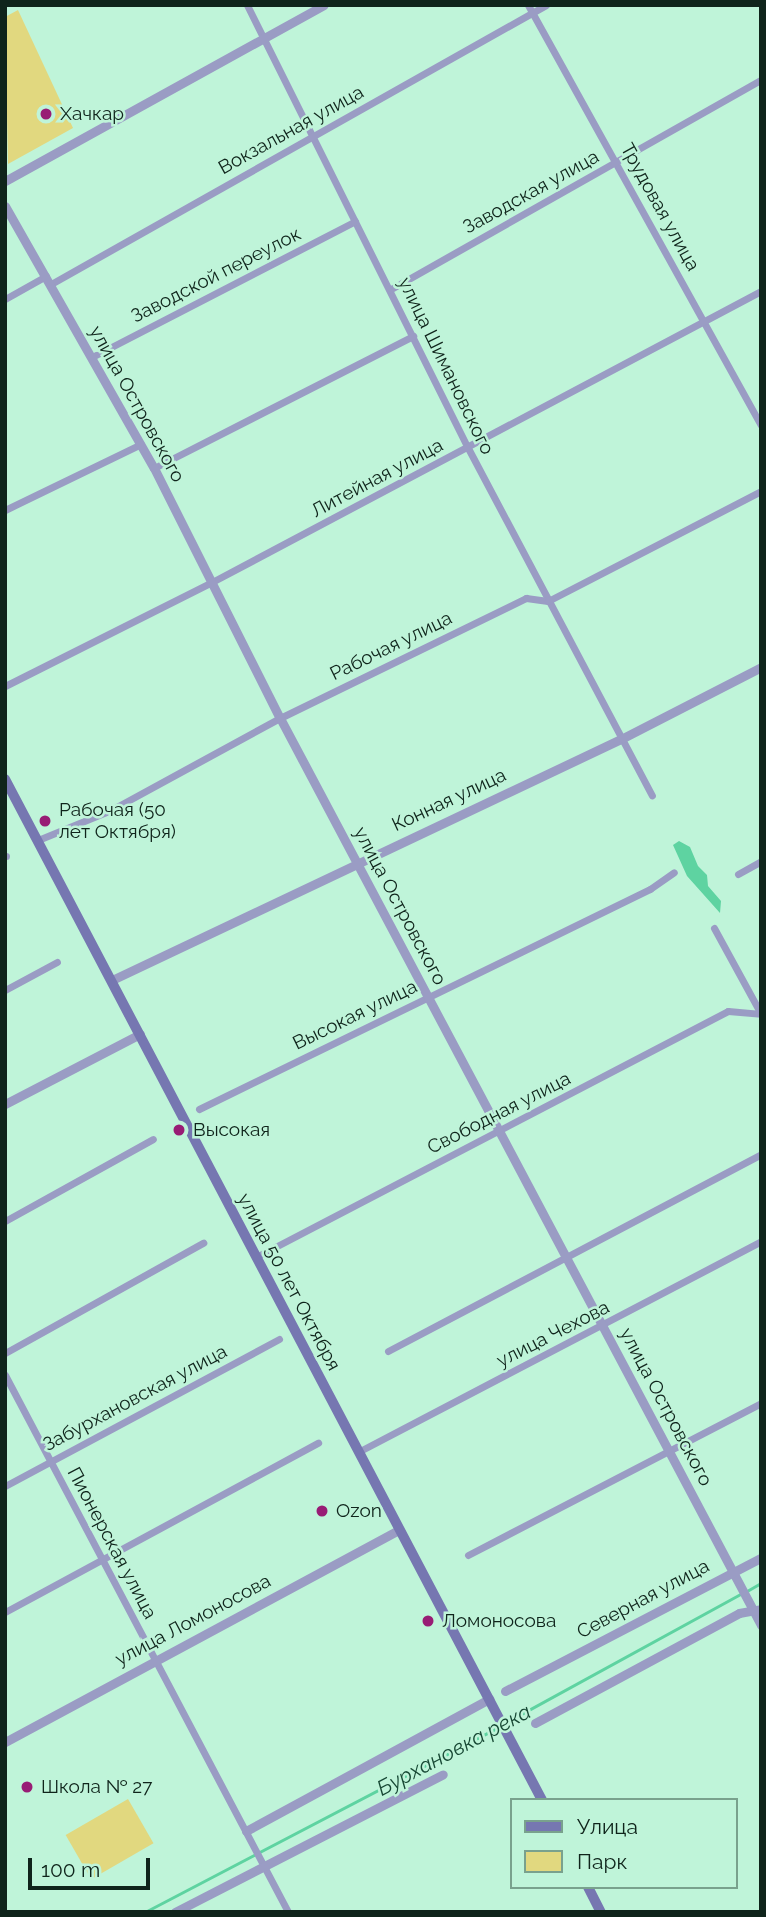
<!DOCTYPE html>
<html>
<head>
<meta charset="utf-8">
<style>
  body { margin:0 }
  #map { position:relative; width:766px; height:1917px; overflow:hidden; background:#bff4d9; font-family:Raleway,sans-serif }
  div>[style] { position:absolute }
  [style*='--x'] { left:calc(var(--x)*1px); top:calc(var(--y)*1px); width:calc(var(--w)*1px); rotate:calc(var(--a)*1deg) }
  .green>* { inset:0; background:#e1d87f; transform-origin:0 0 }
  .water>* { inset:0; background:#5ed3a1 }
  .stream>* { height:2.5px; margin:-1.25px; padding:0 1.25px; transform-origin:1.25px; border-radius:1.25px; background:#5ed3a1 }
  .minor>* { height:7px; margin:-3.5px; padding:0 3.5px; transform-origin:3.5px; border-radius:3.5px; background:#9a9cc4 }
  .tertiary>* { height:9px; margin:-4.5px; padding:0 4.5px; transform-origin:4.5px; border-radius:4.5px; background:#9a9cc4 }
  .secondary>* { height:10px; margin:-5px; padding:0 5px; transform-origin:5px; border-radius:5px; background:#7677b1 }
  .dots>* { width:19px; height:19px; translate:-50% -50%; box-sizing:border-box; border:4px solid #bff4d9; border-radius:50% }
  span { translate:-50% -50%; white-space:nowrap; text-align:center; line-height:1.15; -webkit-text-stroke:5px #bff4d9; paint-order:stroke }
  .poi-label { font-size:19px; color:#0f241b }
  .left { translate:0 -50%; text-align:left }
  .street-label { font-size:19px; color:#0f241b }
  .water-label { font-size:21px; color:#174834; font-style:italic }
  .frame { position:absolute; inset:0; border:7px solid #0f241b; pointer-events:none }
  .legend { position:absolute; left:510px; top:1798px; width:228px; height:91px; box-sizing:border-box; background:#bff4d9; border:2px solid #79a18d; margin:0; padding:9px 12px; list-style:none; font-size:21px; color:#0f241b }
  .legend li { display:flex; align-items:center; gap:14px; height:35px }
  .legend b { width:35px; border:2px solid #79a18d }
  .scale { position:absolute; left:28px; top:1858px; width:122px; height:32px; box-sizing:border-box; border:4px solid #0f241b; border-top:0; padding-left:9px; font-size:21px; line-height:24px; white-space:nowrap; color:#0f241b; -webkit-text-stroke:5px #bff4d9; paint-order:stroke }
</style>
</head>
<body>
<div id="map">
  <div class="green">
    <i style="clip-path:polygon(18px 10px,73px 128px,8px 164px,5px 17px)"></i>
    <i style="left:128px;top:1799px;width:51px;height:72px;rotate:60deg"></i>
  </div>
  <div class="water">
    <i style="clip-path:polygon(679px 841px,690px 847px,698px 866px,707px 875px,708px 886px,721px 901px,720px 913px,687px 876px,673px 845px)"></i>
  </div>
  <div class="stream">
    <i style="--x:747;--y:1591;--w:16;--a:-30"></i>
    <i style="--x:505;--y:1723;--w:269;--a:-28.7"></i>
    <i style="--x:145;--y:1912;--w:399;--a:-27.6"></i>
  </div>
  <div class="minor">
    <i style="--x:247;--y:5;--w:495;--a:63.5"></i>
    <i style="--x:468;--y:448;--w:393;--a:62.1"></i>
    <i style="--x:528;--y:5;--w:480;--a:61"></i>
    <i style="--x:51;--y:284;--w:568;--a:-29.41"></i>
    <i style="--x:391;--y:289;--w:425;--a:-29.5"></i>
    <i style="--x:5;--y:299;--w:47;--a:-29.3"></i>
    <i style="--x:92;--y:357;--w:296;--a:-27.3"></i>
    <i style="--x:154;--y:468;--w:291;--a:-27"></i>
    <i style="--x:5;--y:510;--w:151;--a:-25.9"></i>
    <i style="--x:5;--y:686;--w:232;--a:-26.7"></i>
    <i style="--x:212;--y:582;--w:621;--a:-27.93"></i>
    <i style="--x:38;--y:840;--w:79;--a:-22.3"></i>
    <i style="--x:111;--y:810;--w:192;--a:-28.6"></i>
    <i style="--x:280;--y:718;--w:274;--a:-26"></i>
    <i style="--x:526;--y:598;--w:22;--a:8"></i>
    <i style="--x:548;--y:601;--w:240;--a:-27.3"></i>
    <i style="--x:5;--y:856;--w:1;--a:0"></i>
    <i style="--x:738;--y:874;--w:26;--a:-29"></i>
    <i style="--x:714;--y:928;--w:98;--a:61.3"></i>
    <i style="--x:5;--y:990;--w:59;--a:-28.3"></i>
    <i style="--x:199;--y:1109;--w:502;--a:-26"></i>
    <i style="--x:650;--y:889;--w:29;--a:-35"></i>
    <i style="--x:5;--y:1221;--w:169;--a:-29"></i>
    <i style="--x:256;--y:1257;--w:532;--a:-27.53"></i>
    <i style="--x:728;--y:1011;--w:33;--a:5"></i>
    <i style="--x:388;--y:1351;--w:422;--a:-27.8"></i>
    <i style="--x:5;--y:1353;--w:227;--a:-29.1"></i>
    <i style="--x:5;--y:1375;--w:607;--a:62.21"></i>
    <i style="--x:358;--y:1452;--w:455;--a:-27.6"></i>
    <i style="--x:5;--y:1486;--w:311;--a:-28.2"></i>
    <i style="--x:468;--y:1555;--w:330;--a:-27.4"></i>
    <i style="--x:5;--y:1612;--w:356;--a:-28.4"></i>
  </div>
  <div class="tertiary">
    <i style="--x:5;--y:181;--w:364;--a:-28.9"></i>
    <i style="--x:5;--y:206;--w:301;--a:60.4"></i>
    <i style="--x:154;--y:468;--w:280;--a:63.3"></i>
    <i style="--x:280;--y:718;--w:1027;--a:62.06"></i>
    <i style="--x:112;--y:980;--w:565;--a:-25.34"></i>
    <i style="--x:623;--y:738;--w:155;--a:-27.2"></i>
    <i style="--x:5;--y:1104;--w:152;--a:-27.4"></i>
    <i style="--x:505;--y:1691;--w:288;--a:-27.5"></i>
    <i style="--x:535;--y:1723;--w:232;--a:-28.3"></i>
    <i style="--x:739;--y:1613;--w:22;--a:-10"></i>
    <i style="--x:5;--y:1742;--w:447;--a:-28.3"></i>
    <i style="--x:246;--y:1831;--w:277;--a:-28.5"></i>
    <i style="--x:175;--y:1912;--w:301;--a:-27.2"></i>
  </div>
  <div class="secondary">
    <i style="--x:5;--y:779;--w:1154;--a:62.26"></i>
    <i style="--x:588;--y:1887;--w:28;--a:63"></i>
  </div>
  <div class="dots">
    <i style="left:46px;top:114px;background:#981c75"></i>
    <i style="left:45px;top:821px;background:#981c75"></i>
    <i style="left:179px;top:1130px;background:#981c75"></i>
    <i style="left:322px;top:1511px;background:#981c75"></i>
    <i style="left:428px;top:1621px;background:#981c75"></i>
    <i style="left:27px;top:1787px;background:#981c75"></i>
  </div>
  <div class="poi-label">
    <span class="left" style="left:60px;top:114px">Хачкар</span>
    <span class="left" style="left:59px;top:821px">Рабочая (50<br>лет Октября)</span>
    <span class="left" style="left:193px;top:1130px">Высокая</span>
    <span class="left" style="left:336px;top:1511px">Ozon</span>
    <span class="left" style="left:442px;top:1621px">Ломоносова</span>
    <span class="left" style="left:41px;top:1787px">Школа № 27</span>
  </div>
  <div class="street-label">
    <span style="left:291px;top:130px;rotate:-29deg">Вокзальная улица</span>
    <span style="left:531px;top:192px;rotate:-29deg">Заводская улица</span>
    <span style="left:660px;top:207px;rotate:61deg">Трудовая улица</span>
    <span style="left:216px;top:275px;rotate:-27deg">Заводской переулок</span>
    <span style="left:446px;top:366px;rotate:64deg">улица Шимановского</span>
    <span style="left:137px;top:404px;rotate:61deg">улица Островского</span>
    <span style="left:377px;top:478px;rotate:-28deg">Литейная улица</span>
    <span style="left:391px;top:646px;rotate:-26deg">Рабочая улица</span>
    <span style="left:449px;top:800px;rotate:-25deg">Конная улица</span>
    <span style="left:400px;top:906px;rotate:62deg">улица Островского</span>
    <span style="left:355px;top:1015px;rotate:-26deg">Высокая улица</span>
    <span style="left:499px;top:1113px;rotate:-27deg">Свободная улица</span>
    <span style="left:289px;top:1282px;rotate:62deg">улица 50 лет Октября</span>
    <span style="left:553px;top:1334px;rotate:-27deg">улица Чехова</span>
    <span style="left:135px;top:1398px;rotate:-28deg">Забурхановская улица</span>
    <span style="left:666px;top:1407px;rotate:62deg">улица Островского</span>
    <span style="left:112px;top:1543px;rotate:62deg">Пионерская улица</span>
    <span style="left:643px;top:1599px;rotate:-28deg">Северная улица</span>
    <span style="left:193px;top:1620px;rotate:-28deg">улица Ломоносова</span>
  </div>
  <div class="water-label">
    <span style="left:454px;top:1750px;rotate:-28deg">Бурхановка река</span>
  </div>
  <div class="frame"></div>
  <ul class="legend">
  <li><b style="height:9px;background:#7677b1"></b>Улица</li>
  <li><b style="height:19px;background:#e1d87f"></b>Парк</li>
  </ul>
  <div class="scale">100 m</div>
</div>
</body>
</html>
